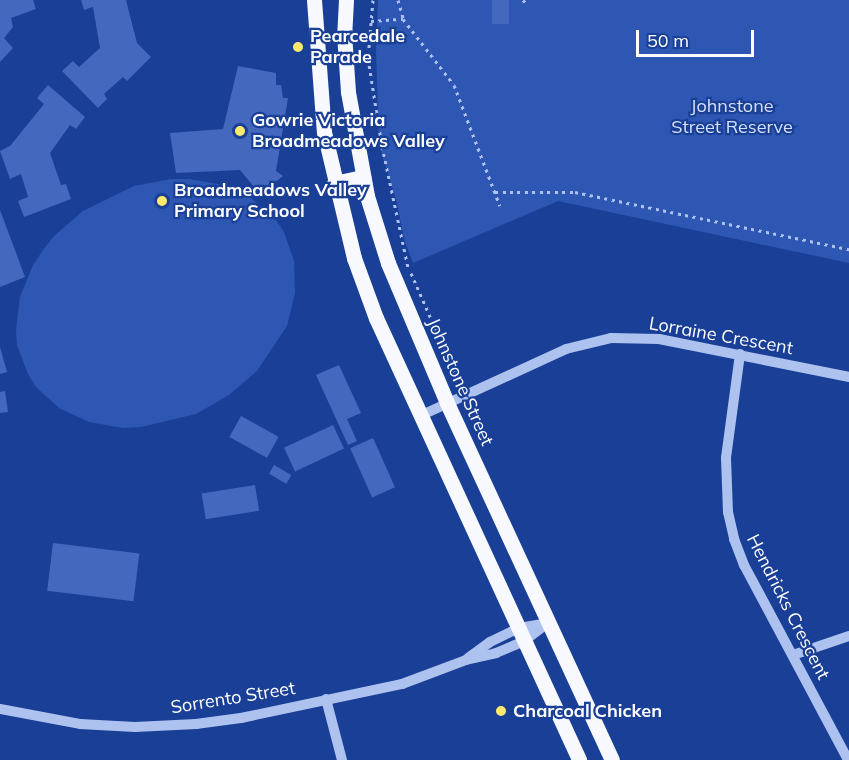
<!DOCTYPE html>
<html>
<head>
<meta charset="utf-8">
<style>
  body { margin:0 }
  #map { position:relative; width:849px; height:760px; overflow:hidden; background:#1a3f97; font-family:Mulish,sans-serif }
  div>[style] { position:absolute }
  [style*='--x'] { left:calc(var(--x)*1px); top:calc(var(--y)*1px); width:calc(var(--w)*1px); rotate:calc(var(--a)*1deg) }
  .green>* { inset:0; background:#2e57b4 }
  .building>* { inset:0; background:#4368be; transform-origin:0 0 }
  .path>* { height:3px; margin-top:-1.5px; transform-origin:0; background:repeating-linear-gradient(90deg,#aec2f0 0 3px,transparent 0 7.5px) }
  .minor>* { height:10px; margin:-5px; padding:0 5px; transform-origin:5px; border-radius:5px; background:#aec2f0 }
  .major>* { height:15px; margin:-7.5px; padding:0 7.5px; transform-origin:7.5px; border-radius:7.5px; background:#f7f9ff }
  .dots>* { width:16px; height:16px; translate:-50% -50%; box-sizing:border-box; border:3px solid #1a3f97; border-radius:50% }
  span { translate:-50% -50%; white-space:nowrap; text-align:center; line-height:1.15; -webkit-text-stroke:4.5px #1a3f97; paint-order:stroke }
  .poi-label { font-size:18px; color:#fff; font-weight:700 }
  .left { translate:0 -50%; text-align:left }
  .park-label { font-size:18px; color:#d5e1fb }
  .street-label { font-size:18px; color:#fff }
  .scale { position:absolute; left:636px; top:30px; width:118px; height:27px; box-sizing:border-box; border:3px solid #fff; border-top:0; padding-left:8px; font-size:18px; line-height:21px; white-space:nowrap; color:#fff; -webkit-text-stroke:4px #1a3f97; paint-order:stroke }
</style>
</head>
<body>
<div id="map">
  <div class="green">
    <i style="clip-path:polygon(378px 0,849px 0,849px 263px,558px 201px,413px 263px,404px 239px,397px 203px,379px 145px,376px 50px)"></i>
    <i style="clip-path:polygon(171px 179px,189px 179px,223px 185px,252px 199px,276px 220px,284px 232px,294px 261px,295px 293px,287px 326px,257px 371px,229px 395px,196px 414px,141px 427px,123px 428px,89px 422px,59px 408px,36px 387px,28px 374px,17px 345px,16px 330px,20px 297px,33px 265px,43px 250px,54px 236px,83px 211px,134px 186px)"></i>
  </div>
  <div class="building">
    <i style="clip-path:polygon(0 0,33px 0,36px 9px,11px 18px,13px 27px,4px 38px,13px 48px,0 62px)"></i>
    <i style="clip-path:polygon(81px 0,126px 0,137px 43px,151px 57px,127px 81px,123px 77px,104px 94px,107px 99px,98px 108px,62px 71px,73px 61px,79px 67px,100px 48px,93px 7px,84px 10px)"></i>
    <i style="left:492px;top:0;width:17px;height:24px"></i>
    <i style="clip-path:polygon(238px 66px,276px 73px,276px 85px,281px 85px,283px 98px,288px 98px,276px 171px,283px 176px,260px 194px,240px 170px,176px 173px,170px 133px,223px 129px)"></i>
    <i style="clip-path:polygon(48px 85px,85px 117px,76px 129px,70px 125px,50px 153px,61px 185px,66px 184px,71px 199px,24px 217px,18px 201px,28px 197px,21px 174px,10px 179px,0 151px,10px 146px,44px 104px,37px 98px)"></i>
    <i style="clip-path:polygon(0 210px,25px 277px,0 287px)"></i>
    <i style="clip-path:polygon(0 347px,7px 372px,0 374px)"></i>
    <i style="clip-path:polygon(339px 365px,361px 413px,347px 419px,357px 441px,348px 445px,316px 375px)"></i>
    <i style="clip-path:polygon(5px 391px,8px 412px,0 413px,0 392px)"></i>
    <i style="left:241px;top:416px;width:43px;height:24px;rotate:29deg"></i>
    <i style="left:333px;top:425px;width:26px;height:54px;rotate:65deg"></i>
    <i style="left:373px;top:438px;width:54px;height:25px;rotate:66deg"></i>
    <i style="left:274px;top:465px;width:20px;height:10px;rotate:30deg"></i>
    <i style="left:255px;top:485px;width:26px;height:54px;rotate:81deg"></i>
    <i style="left:53px;top:543px;width:87px;height:48px;rotate:7deg"></i>
  </div>
  <div class="path">
    <i style="--x:373;--y:0;--w:58;--a:94.9"></i>
    <i style="--x:368;--y:58;--w:89;--a:81"></i>
    <i style="--x:382;--y:146;--w:124;--a:77.9"></i>
    <i style="--x:398;--y:0;--w:19;--a:74"></i>
    <i style="--x:523;--y:0;--w:4;--a:45"></i>
    <i style="--x:371;--y:21;--w:32;--a:-4"></i>
    <i style="--x:403;--y:19;--w:83;--a:52.3"></i>
    <i style="--x:454;--y:85;--w:129;--a:69.2"></i>
    <i style="--x:495;--y:192;--w:80;--a:0"></i>
    <i style="--x:575;--y:192;--w:280;--a:11.8"></i>
    <i style="--x:411;--y:273;--w:122;--a:66.4"></i>
  </div>
  <div class="minor">
    <i style="--x:740;--y:354;--w:105;--a:97.7"></i>
    <i style="--x:726;--y:458;--w:54;--a:87.9"></i>
    <i style="--x:728;--y:512;--w:28;--a:77"></i>
    <i style="--x:734;--y:539;--w:28;--a:69"></i>
    <i style="--x:744;--y:565;--w:221;--a:61.9"></i>
    <i style="--x:422;--y:415;--w:158;--a:-24.6"></i>
    <i style="--x:566;--y:349;--w:46;--a:-13.7"></i>
    <i style="--x:611;--y:338;--w:48;--a:1.2"></i>
    <i style="--x:659;--y:339;--w:194;--a:11.3"></i>
    <i style="--x:793;--y:655;--w:59;--a:-18.7"></i>
    <i style="--x:468;--y:658;--w:27;--a:-36"></i>
    <i style="--x:490;--y:642;--w:32;--a:-26"></i>
    <i style="--x:519;--y:628;--w:27;--a:-10"></i>
    <i style="--x:326;--y:699;--w:63;--a:75.3"></i>
    <i style="--x:0;--y:709;--w:81;--a:10.6"></i>
    <i style="--x:80;--y:724;--w:55;--a:3.1"></i>
    <i style="--x:135;--y:727;--w:61;--a:-2.8"></i>
    <i style="--x:196;--y:724;--w:45;--a:-7.6"></i>
    <i style="--x:241;--y:718;--w:165;--a:-11.9"></i>
    <i style="--x:402;--y:684;--w:68;--a:-20.6"></i>
    <i style="--x:466;--y:660;--w:31;--a:-13"></i>
    <i style="--x:496;--y:653;--w:30;--a:-23"></i>
    <i style="--x:524;--y:641;--w:31;--a:-37"></i>
  </div>
  <div class="major">
    <i style="--x:314;--y:0;--w:132;--a:85.7"></i>
    <i style="--x:324;--y:132;--w:130;--a:76.6"></i>
    <i style="--x:354;--y:258;--w:64;--a:69.9"></i>
    <i style="--x:376;--y:318;--w:486;--a:65.3"></i>
    <i style="--x:346;--y:0;--w:33;--a:93"></i>
    <i style="--x:344;--y:33;--w:59;--a:86.1"></i>
    <i style="--x:348;--y:92;--w:106;--a:79.6"></i>
    <i style="--x:367;--y:196;--w:70;--a:72.6"></i>
    <i style="--x:388;--y:263;--w:152;--a:67.1"></i>
    <i style="--x:447;--y:403;--w:393;--a:65.2"></i>
    <i style="--x:334;--y:183;--w:30;--a:-12"></i>
  </div>
  <div class="dots">
    <i style="left:298px;top:47px;background:#ffea6d"></i>
    <i style="left:240px;top:131px;background:#ffea6d"></i>
    <i style="left:162px;top:201px;background:#ffea6d"></i>
    <i style="left:501px;top:711px;background:#ffea6d"></i>
  </div>
  <div class="poi-label">
    <span class="left" style="left:310px;top:47px">Pearcedale<br>Parade</span>
    <span class="left" style="left:252px;top:131px">Gowrie Victoria<br>Broadmeadows Valley</span>
    <span class="left" style="left:174px;top:201px">Broadmeadows Valley<br>Primary School</span>
    <span class="left" style="left:513px;top:711px">Charcoal Chicken</span>
  </div>
  <div class="park-label">
    <span style="left:732px;top:117px">Johnstone<br>Street Reserve</span>
  </div>
  <div class="street-label">
    <span style="left:721px;top:336px;rotate:10deg">Lorraine Crescent</span>
    <span style="left:460px;top:382px;rotate:66deg">Johnstone Street</span>
    <span style="left:788px;top:607px;rotate:63deg">Hendricks Crescent</span>
    <span style="left:233px;top:698px;rotate:-9deg">Sorrento Street</span>
  </div>
  <div class="scale">50 m</div>
</div>
</body>
</html>
